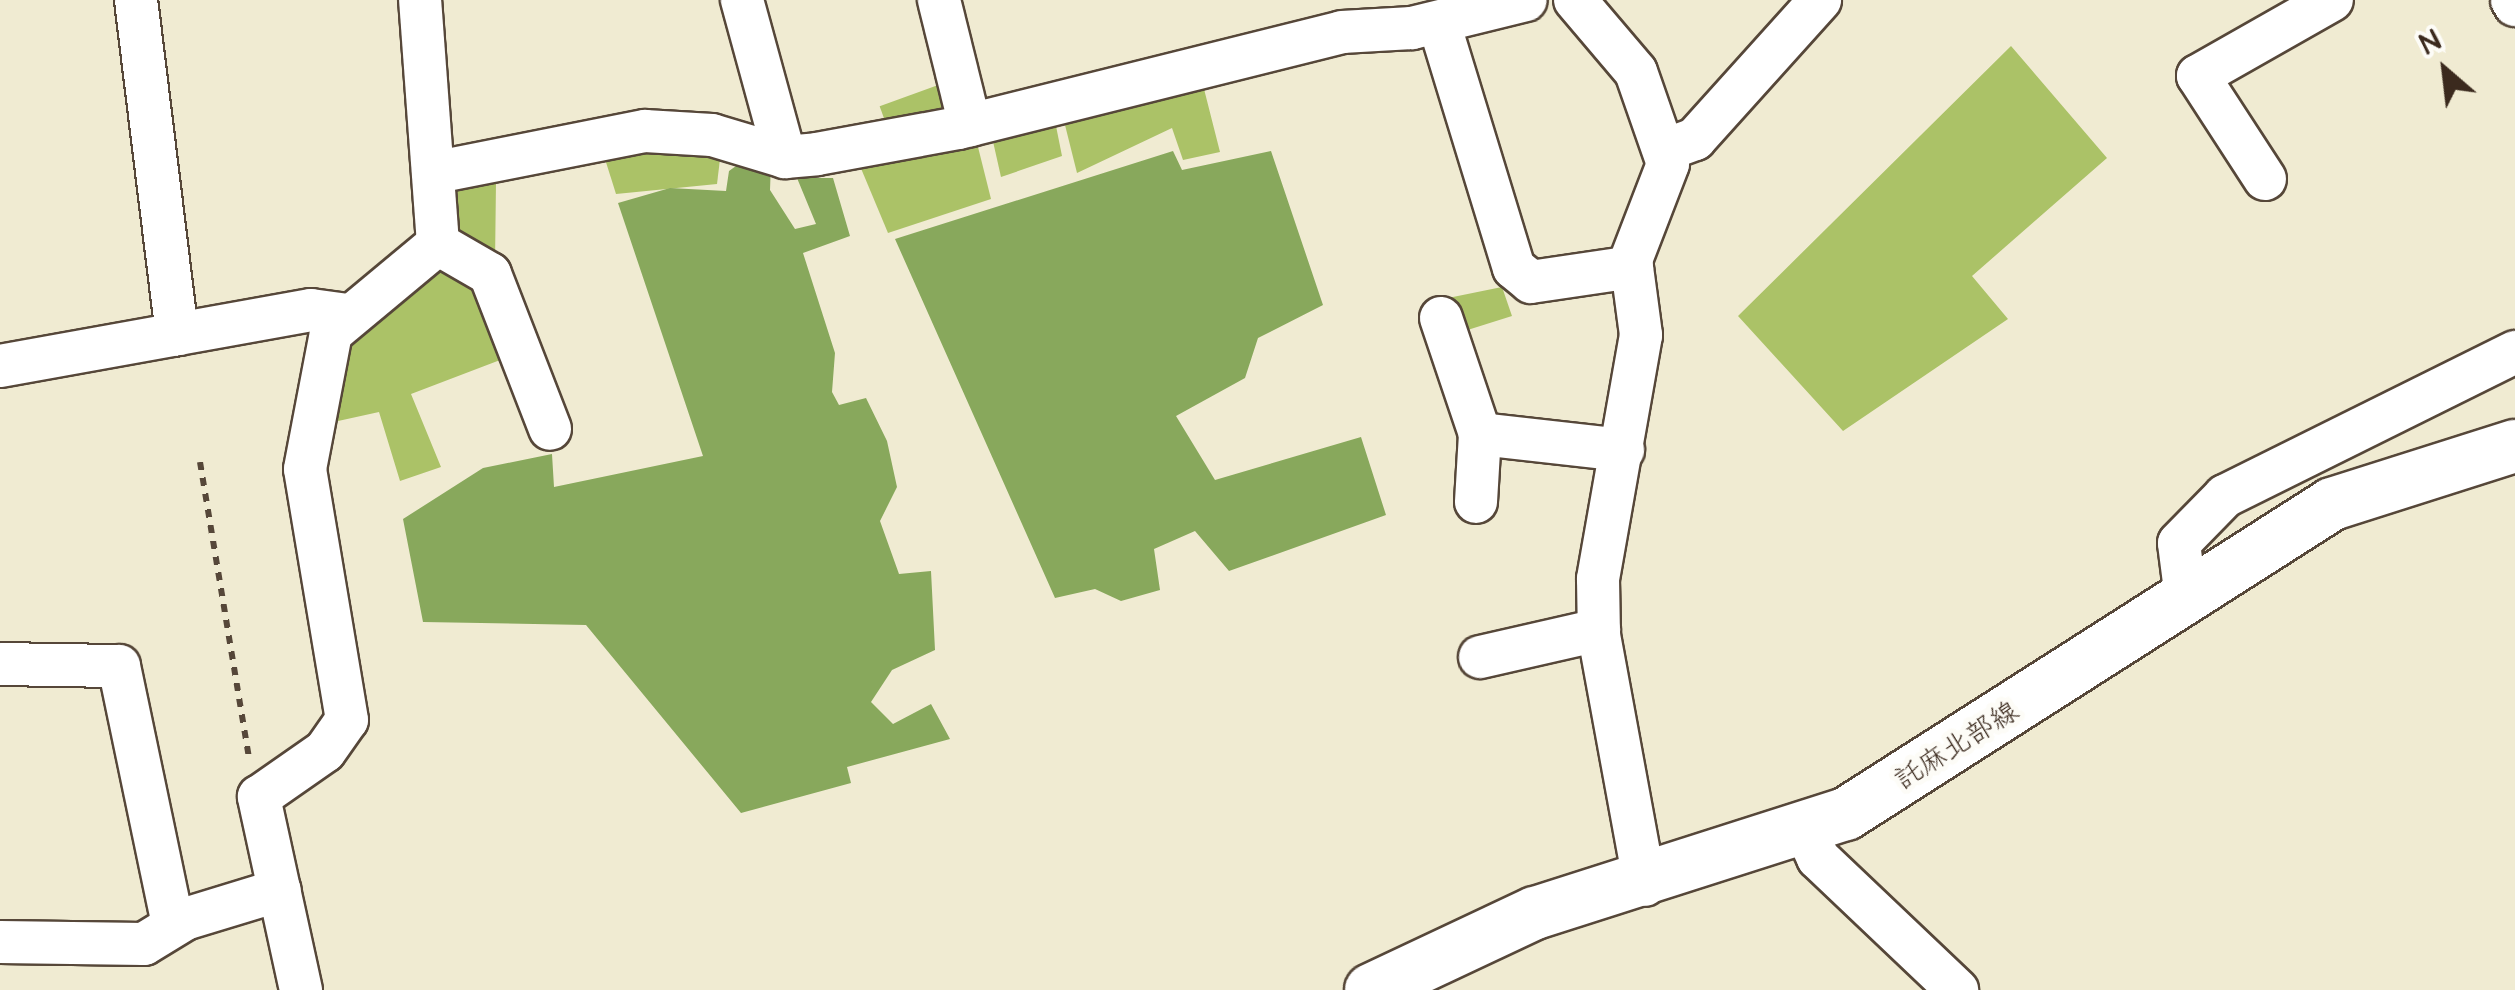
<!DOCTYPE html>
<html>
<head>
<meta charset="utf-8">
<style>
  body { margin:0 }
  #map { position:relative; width:2515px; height:990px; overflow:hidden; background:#f0ebd2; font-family:"Architects Daughter","Klee One",sans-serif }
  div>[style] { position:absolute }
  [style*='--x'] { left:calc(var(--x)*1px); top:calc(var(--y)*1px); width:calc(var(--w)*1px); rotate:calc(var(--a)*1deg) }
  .green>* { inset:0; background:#abc267; transform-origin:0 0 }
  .forest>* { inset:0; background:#88a85c }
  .path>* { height:6px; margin-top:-3px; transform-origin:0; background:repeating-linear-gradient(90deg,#564739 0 8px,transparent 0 16px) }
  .roads { filter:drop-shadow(2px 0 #564739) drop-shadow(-2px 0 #564739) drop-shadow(0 2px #564739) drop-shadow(0 -2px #564739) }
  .minor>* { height:42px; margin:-21px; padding:0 21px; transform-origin:21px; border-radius:21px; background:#fff }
  .major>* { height:52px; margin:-26px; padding:0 26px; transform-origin:26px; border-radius:26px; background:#fff }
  span { translate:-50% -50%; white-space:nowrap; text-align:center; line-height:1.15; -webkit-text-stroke:10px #fdfcf7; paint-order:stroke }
  .street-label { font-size:28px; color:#3b2a1e }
  .north { position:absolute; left:2395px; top:20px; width:100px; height:100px; -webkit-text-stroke:8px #fdfcf7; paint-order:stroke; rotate:332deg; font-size:28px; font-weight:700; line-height:40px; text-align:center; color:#3b2a1e }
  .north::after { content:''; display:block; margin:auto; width:35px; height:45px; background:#3b2a1e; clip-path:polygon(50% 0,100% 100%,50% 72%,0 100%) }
</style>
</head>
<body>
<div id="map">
  <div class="green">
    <i style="clip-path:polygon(2011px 46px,2107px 158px,1972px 276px,2008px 319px,1843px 431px,1738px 316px)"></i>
    <i style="left:952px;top:80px;width:32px;height:77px;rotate:70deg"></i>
    <i style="clip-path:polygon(1203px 85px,1220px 152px,1183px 160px,1172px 128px,1077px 173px,1064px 121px)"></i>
    <i style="clip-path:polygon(1055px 121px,1062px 156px,1001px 177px,992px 137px)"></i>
    <i style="clip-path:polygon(976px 139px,991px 199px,888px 233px,860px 166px)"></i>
    <i style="clip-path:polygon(671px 151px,720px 159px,717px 184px,616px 194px,605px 159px)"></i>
    <i style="clip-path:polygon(496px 182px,495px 264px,516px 354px,411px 394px,441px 467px,400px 481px,379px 412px,329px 423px,336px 340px,457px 190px)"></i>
    <i style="clip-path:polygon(1502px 287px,1512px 316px,1458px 333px,1448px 298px)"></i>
  </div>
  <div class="forest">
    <i style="clip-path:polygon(1173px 151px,1182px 170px,1271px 151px,1323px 305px,1258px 338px,1245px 378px,1176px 416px,1215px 480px,1361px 437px,1386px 515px,1229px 571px,1195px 531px,1154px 549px,1160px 590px,1121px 601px,1095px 589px,1055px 598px,895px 239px)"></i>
    <i style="clip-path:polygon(750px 156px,771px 162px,770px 190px,795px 229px,816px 224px,797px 178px,833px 178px,850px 236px,803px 253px,835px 353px,832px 392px,839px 405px,866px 398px,887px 441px,897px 487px,880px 521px,899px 574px,931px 571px,935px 650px,892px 670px,871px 702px,893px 724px,931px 704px,950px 739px,847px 767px,851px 783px,741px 813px,586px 625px,423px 622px,403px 519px,483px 468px,552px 454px,554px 487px,703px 456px,618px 203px,670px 188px,726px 191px,729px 171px)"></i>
  </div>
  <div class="path">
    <i style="--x:200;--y:462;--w:299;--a:80.6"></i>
  </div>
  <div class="roads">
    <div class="minor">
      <i style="--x:136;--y:0;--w:337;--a:83"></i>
      <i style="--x:742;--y:0;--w:163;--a:74.7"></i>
      <i style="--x:939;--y:0;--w:129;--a:76.1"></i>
      <i style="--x:1575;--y:0;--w:94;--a:49.7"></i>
      <i style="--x:1636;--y:72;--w:97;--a:70.8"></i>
      <i style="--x:1668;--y:164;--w:103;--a:111.1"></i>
      <i style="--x:1631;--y:260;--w:76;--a:82.4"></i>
      <i style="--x:1641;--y:335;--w:248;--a:100"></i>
      <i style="--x:1598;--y:579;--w:56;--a:89"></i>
      <i style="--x:1599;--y:635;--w:254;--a:79.6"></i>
      <i style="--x:2512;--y:0;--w:6;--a:59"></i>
      <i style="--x:1439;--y:23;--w:256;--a:73"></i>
      <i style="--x:1514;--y:268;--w:22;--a:39"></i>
      <i style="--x:1531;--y:282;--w:102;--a:-8.4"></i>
      <i style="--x:1665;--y:150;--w:32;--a:-20"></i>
      <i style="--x:1695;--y:139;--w:187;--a:-48"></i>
      <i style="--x:437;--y:172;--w:212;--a:-11.2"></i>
      <i style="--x:645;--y:131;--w:67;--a:3.4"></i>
      <i style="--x:712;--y:135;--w:76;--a:16.8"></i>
      <i style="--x:785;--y:157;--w:32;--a:-5"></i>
      <i style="--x:817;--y:154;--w:143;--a:-10.4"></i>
      <i style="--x:958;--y:128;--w:396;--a:-14"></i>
      <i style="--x:1342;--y:32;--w:70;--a:-3.3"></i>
      <i style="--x:1412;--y:28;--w:117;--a:-13.8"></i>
      <i style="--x:2265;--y:179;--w:123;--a:-123"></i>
      <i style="--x:2198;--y:76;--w:154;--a:-29.6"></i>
      <i style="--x:438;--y:244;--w:60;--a:30"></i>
      <i style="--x:490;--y:274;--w:166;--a:68.8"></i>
      <i style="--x:1441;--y:318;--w:122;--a:71.4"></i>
      <i style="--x:1480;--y:434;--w:68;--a:93.4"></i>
      <i style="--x:0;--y:366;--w:316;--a:-10.2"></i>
      <i style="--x:311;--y:310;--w:35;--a:8"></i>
      <i style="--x:1480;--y:434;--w:144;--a:6.4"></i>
      <i style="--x:2186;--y:598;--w:55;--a:-97.3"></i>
      <i style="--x:2179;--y:543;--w:66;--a:-45.6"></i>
      <i style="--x:2225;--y:496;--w:324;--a:-26.4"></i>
      <i style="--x:1480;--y:657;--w:122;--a:-12.8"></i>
      <i style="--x:0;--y:664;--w:119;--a:1"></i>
      <i style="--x:119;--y:666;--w:264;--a:78.2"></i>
      <i style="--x:1806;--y:832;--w:29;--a:65"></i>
      <i style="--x:1818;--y:858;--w:192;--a:43.5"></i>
      <i style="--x:0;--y:942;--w:144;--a:0.8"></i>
      <i style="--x:144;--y:944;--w:48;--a:-31.4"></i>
      <i style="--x:185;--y:919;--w:99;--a:-17"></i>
      <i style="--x:301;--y:990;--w:198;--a:-102.3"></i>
      <i style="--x:259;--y:797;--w:80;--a:-34.9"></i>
      <i style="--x:325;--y:751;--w:38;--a:-55"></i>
      <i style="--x:347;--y:720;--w:254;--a:-99.5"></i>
      <i style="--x:305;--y:469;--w:138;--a:-79.2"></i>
      <i style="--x:331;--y:333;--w:139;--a:-39.8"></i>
      <i style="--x:438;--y:244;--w:245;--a:-94.2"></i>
    </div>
    <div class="major">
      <i style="--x:1371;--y:990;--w:181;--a:-25.2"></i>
      <i style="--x:1535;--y:913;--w:326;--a:-17.7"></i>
      <i style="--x:1846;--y:814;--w:576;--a:-32.53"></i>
      <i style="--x:2332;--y:504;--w:192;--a:-17.6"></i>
    </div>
  </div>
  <div class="street-label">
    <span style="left:1957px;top:746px;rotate:-32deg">託麻北部線</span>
  </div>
  <div class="north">N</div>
</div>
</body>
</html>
